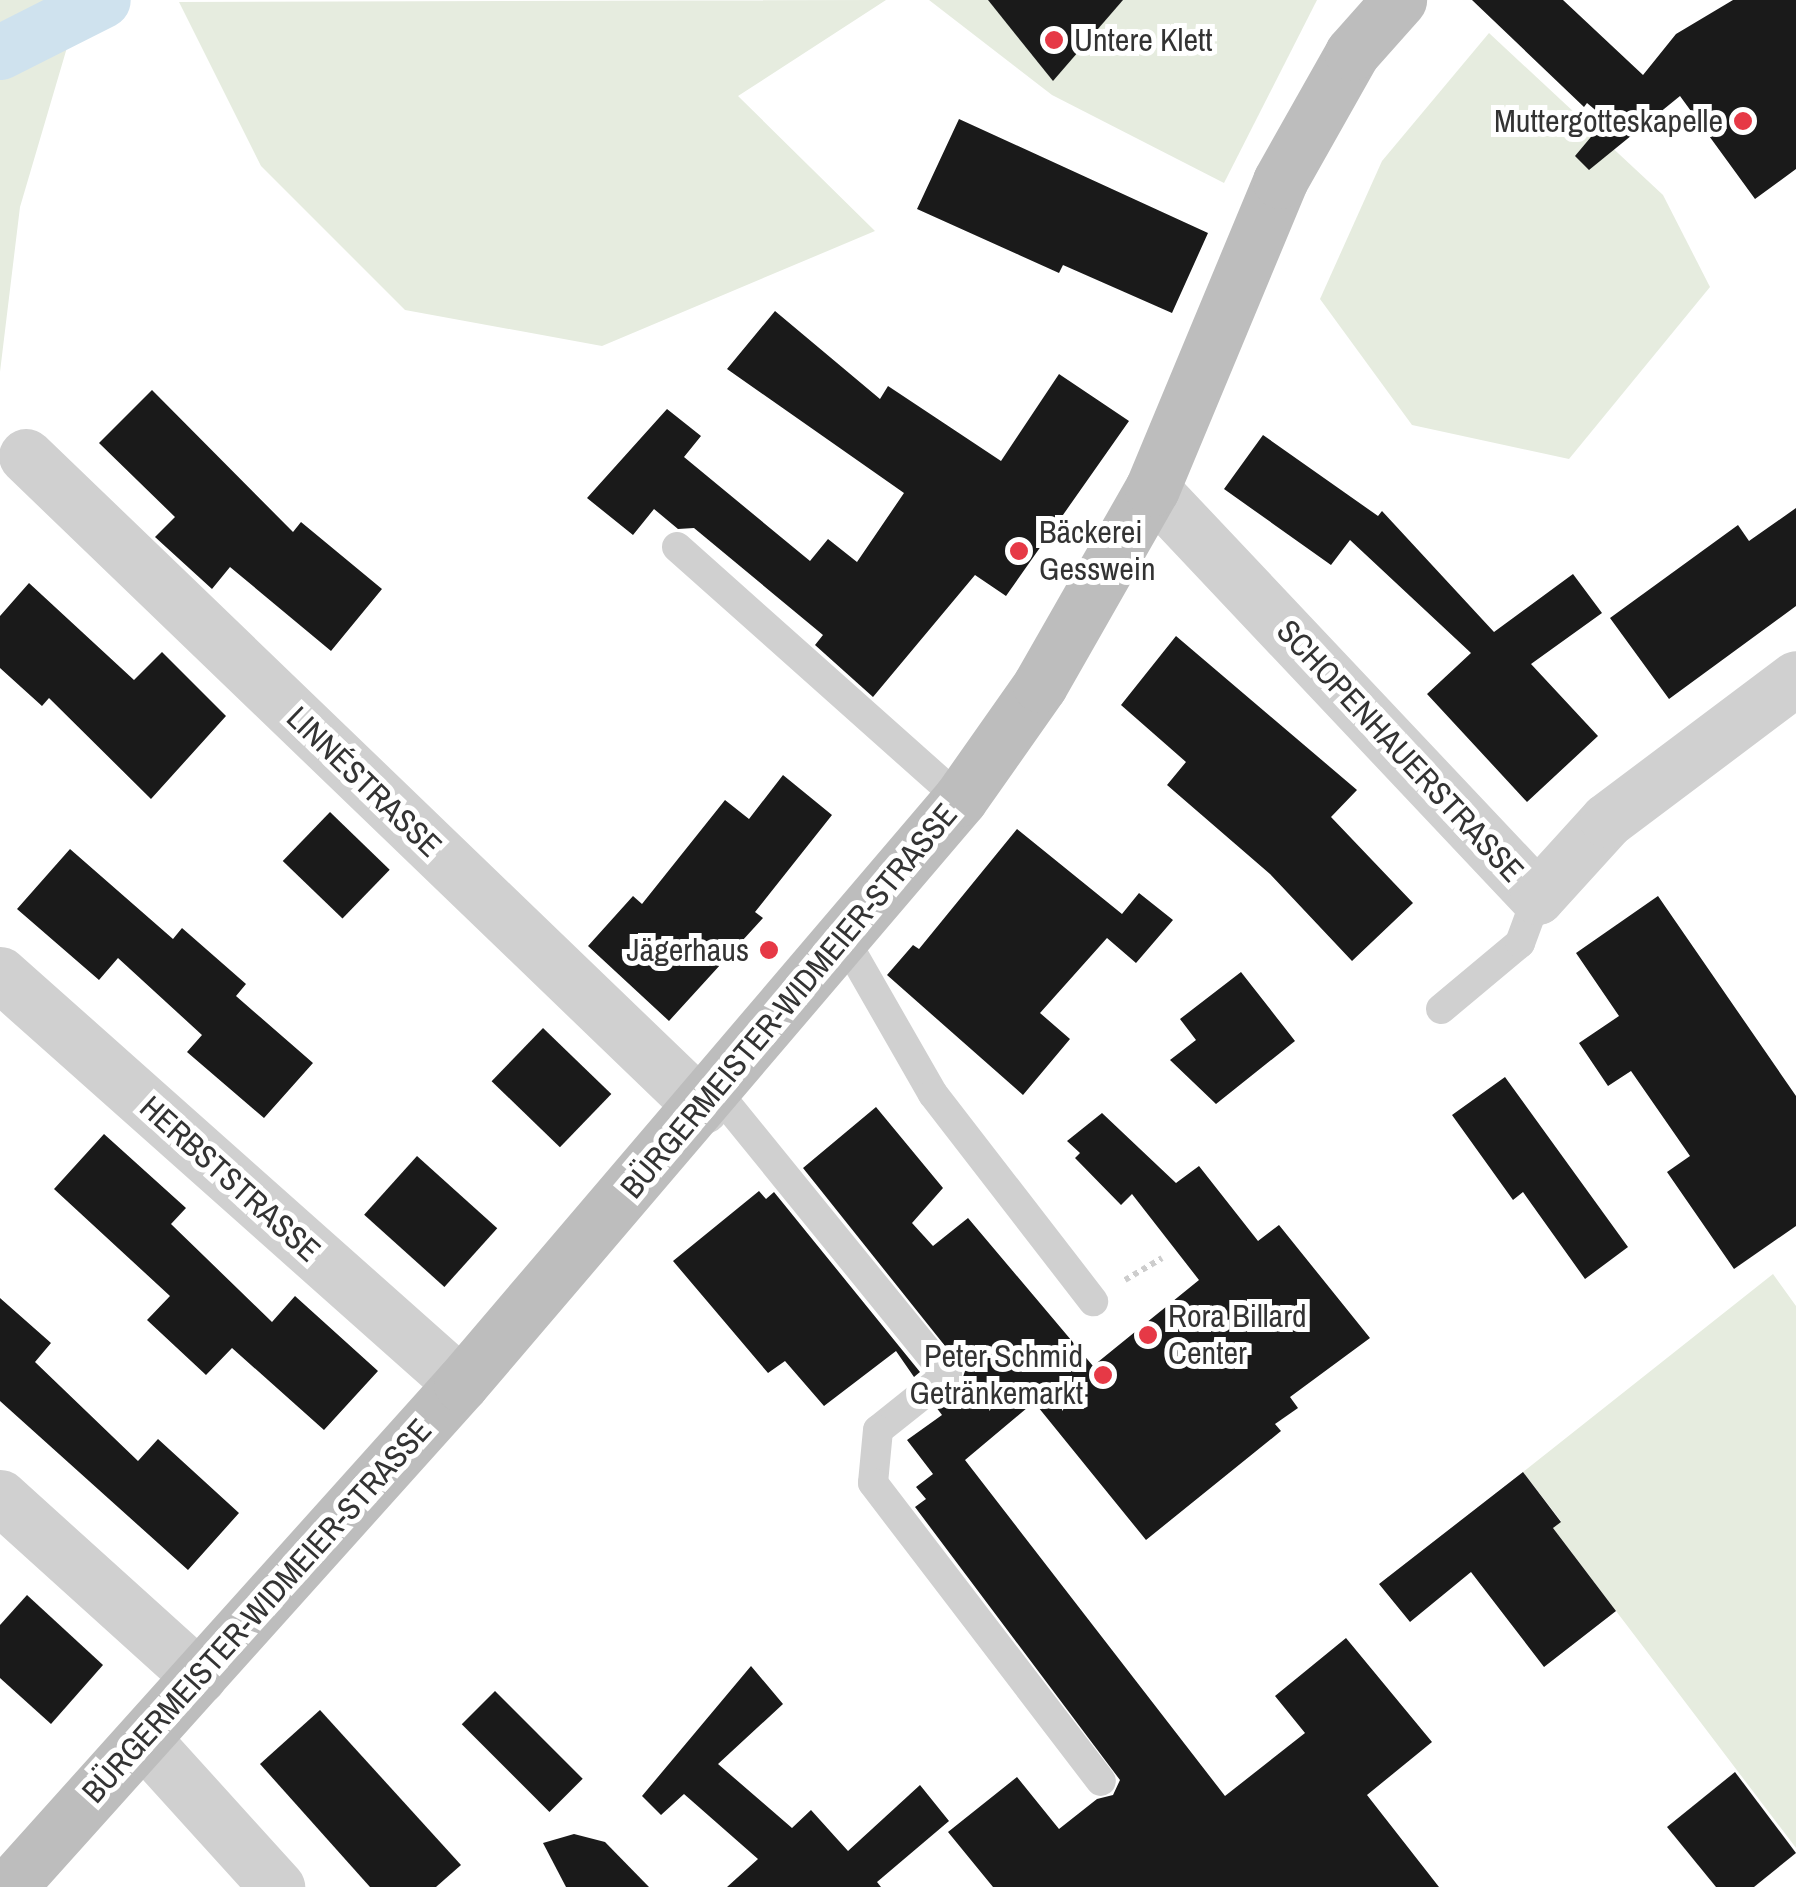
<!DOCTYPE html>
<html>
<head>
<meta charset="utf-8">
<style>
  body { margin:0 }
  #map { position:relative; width:1796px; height:1887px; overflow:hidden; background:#fff; font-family:"Archivo Narrow",sans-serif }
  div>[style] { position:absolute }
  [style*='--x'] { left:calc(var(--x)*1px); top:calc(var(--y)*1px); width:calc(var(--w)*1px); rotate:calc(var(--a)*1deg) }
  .green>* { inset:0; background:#e6ecdf }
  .canal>* { height:55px; margin:-27.5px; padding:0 27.5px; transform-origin:27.5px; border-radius:27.5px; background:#cfe2ee }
  .building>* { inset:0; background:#1a1a1a; transform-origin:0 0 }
  .path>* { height:6px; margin-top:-3px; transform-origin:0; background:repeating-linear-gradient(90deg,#cdcdcd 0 5px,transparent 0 10px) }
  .lane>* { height:30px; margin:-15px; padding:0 15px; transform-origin:15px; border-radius:15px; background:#d0d0d0 }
  .street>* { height:55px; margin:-27.5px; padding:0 27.5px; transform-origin:27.5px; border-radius:27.5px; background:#d0d0d0 }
  .secondary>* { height:55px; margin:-27.5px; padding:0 27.5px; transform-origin:27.5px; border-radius:27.5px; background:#bdbdbd }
  .dots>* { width:28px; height:28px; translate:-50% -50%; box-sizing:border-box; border:5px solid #fff; border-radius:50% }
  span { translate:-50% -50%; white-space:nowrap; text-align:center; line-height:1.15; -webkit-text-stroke:10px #fff; paint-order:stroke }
  .poi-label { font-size:32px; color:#333 }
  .left { translate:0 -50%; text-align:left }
  .right { translate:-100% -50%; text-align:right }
  .street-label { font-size:32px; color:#333 }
</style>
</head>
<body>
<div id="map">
  <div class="green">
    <i style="clip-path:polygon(0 0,81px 0,20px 207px,0 372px)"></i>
    <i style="clip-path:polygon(886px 0,738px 96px,875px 231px,602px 346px,405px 310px,261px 166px,179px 2px)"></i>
    <i style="clip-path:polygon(929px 0,1317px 0,1224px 183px,1052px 95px)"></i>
    <i style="clip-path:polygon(1489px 33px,1663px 195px,1710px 287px,1569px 459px,1412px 425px,1320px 299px,1382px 161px)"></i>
    <i style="clip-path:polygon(1773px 1274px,1796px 1306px,1796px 1848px,1553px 1528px,1561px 1521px,1523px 1472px)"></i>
  </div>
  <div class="canal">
    <i style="--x:0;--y:52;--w:115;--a:-26.8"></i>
  </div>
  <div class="building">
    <i style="clip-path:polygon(988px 0,1123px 0,1053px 81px)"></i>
    <i style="clip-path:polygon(1472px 0,1563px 0,1643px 75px,1676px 34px,1733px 0,1796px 0,1796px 169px,1755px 199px,1680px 96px,1589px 170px,1575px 156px,1606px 119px,1587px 103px,1584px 107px)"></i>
    <i style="clip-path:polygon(959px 119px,1208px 233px,1172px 313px,1063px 265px,1059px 273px,917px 209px)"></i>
    <i style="clip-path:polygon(775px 311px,880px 399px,888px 386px,1001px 461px,1059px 374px,1129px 421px,1006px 596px,975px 575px,873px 697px,815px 645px,823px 635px,694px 528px,678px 529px,654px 509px,633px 535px,587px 498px,667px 409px,701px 436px,684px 457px,810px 561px,828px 539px,857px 562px,904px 493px,727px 369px)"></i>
    <i style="clip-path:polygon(152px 390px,293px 532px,301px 522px,382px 589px,331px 651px,230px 567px,212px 589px,155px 537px,175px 517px,99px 443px)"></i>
    <i style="clip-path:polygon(1263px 435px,1378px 516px,1382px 511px,1494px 632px,1573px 574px,1602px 613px,1531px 664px,1598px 736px,1527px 802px,1427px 694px,1471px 653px,1350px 540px,1331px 565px,1224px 489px)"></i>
    <i style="clip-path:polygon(1796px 508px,1796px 606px,1669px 699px,1610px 618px,1738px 525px,1749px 541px)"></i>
    <i style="clip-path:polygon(29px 583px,134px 680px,162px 652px,226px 716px,151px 799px,49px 698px,42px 706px,0 668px,0 616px)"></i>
    <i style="clip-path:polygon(1176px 636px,1357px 790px,1331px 817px,1413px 903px,1352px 961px,1270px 874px,1167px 785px,1186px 762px,1121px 705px)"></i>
    <i style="clip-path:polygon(783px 775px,832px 815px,755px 912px,763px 918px,669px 1021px,588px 946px,633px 896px,642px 904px,725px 800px,749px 819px)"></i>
    <i style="left:330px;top:812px;width:83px;height:68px;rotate:44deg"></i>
    <i style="clip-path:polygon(1017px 829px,1122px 914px,1139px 893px,1173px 920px,1136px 963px,1107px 938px,1040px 1013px,1070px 1039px,1023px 1095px,887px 975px,913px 945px,919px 949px)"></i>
    <i style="clip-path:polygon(70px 849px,173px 939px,182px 928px,246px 984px,236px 996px,313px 1063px,264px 1118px,187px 1052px,202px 1035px,118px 958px,99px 980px,17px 909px)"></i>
    <i style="clip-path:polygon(1658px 896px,1796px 1096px,1796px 1226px,1734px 1269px,1667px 1172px,1690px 1156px,1631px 1071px,1608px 1086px,1579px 1043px,1619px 1016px,1576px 953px)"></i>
    <i style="clip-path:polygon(1241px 972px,1295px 1041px,1216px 1104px,1170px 1060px,1196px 1040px,1180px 1019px)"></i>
    <i style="left:543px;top:1028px;width:95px;height:74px;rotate:44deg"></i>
    <i style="clip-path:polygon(1505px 1077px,1628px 1247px,1585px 1279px,1523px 1192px,1513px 1200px,1452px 1115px)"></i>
    <i style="clip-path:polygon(876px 1107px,943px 1188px,912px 1223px,933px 1246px,968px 1218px,1093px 1366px,1199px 1280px,1132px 1194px,1121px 1205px,1075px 1158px,1080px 1153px,1067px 1141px,1102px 1113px,1176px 1183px,1199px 1166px,1258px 1241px,1279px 1225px,1370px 1338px,1290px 1397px,1298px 1408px,1275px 1424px,1281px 1431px,1146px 1540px,1034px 1402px,965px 1460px,1225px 1796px,1305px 1733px,1275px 1696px,1346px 1638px,1432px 1742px,1367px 1795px,1439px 1887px,993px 1887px,948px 1832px,1017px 1777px,1059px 1829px,1097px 1799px,1113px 1795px,1120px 1780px,915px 1507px,926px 1499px,916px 1487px,933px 1474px,907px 1440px,942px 1415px,936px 1407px,959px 1389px,965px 1371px,803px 1168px)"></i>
    <i style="clip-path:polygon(104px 1134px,186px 1208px,171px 1224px,272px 1322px,295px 1296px,378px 1371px,324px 1430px,232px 1348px,206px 1375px,147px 1320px,170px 1296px,54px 1189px)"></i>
    <i style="left:417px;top:1156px;width:108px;height:79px;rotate:42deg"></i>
    <i style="clip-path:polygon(759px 1191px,766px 1199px,774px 1192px,920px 1372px,914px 1377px,896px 1351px,824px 1406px,785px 1361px,768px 1373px,673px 1261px)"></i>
    <i style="clip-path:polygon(0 1298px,51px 1343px,35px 1362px,138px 1461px,158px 1439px,239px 1513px,188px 1570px,0 1401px)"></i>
    <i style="clip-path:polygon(1523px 1472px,1561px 1522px,1553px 1528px,1616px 1611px,1544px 1667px,1471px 1572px,1410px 1622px,1379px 1584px)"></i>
    <i style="clip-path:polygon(27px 1595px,103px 1665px,51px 1724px,0 1678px,0 1625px)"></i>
    <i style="clip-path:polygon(751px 1666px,783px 1704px,718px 1764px,792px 1828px,811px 1810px,848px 1851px,920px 1785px,949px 1821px,877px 1882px,881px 1887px,727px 1887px,758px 1859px,684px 1794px,661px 1815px,642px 1796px)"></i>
    <i style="left:495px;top:1691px;width:124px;height:47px;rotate:45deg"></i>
    <i style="clip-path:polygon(320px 1710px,461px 1865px,436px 1887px,370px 1887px,260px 1764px)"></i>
    <i style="clip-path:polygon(1735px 1772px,1796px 1853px,1754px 1887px,1716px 1887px,1667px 1827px)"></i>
    <i style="clip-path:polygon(574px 1834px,605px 1842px,649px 1887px,566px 1887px,543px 1843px)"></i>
  </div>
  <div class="path">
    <i style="--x:1125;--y:1280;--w:43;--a:-30.7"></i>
  </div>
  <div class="lane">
    <i style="--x:677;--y:547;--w:379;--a:41.7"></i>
    <i style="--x:843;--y:937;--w:181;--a:60.2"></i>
    <i style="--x:933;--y:1094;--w:262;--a:52.3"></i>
    <i style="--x:1441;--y:1009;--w:103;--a:-39.9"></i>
    <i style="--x:1520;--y:943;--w:49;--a:-69.7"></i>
    <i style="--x:716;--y:1091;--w:366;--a:50.9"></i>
    <i style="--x:947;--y:1375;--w:88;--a:141.4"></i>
    <i style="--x:878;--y:1430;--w:53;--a:95.4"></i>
    <i style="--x:873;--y:1483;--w:375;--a:52.6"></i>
  </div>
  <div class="street">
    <i style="--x:26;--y:456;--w:938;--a:43.92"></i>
    <i style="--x:1152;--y:489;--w:561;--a:46.66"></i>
    <i style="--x:1537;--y:897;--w:104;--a:-47.7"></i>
    <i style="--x:1607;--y:820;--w:236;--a:-36.9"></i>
    <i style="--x:0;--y:974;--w:617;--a:41.65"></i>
    <i style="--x:0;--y:1497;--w:268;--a:42.1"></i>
    <i style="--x:143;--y:1739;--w:200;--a:47.8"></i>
  </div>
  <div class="secondary">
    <i style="--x:9;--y:1887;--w:676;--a:-48.06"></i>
    <i style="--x:461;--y:1384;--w:769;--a:-49.54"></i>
    <i style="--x:960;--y:799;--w:139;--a:-54.9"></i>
    <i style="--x:1040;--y:685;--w:226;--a:-60.3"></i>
    <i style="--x:1152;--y:489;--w:334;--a:-67.4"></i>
    <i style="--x:1280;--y:181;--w:147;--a:-60.6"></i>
    <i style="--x:1352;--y:53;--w:71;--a:-48.4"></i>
  </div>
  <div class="dots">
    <i style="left:1054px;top:40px;background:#e63946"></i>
    <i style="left:1743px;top:121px;background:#e63946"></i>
    <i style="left:1019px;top:551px;background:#e63946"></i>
    <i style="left:769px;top:950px;background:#e63946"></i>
    <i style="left:1148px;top:1335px;background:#e63946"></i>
    <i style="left:1103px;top:1375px;background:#e63946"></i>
  </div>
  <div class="poi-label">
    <span class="left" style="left:1074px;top:40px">Untere Klett</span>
    <span class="right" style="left:1723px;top:121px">Muttergotteskapelle</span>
    <span class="left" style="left:1039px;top:551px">Bäckerei<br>Gesswein</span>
    <span class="right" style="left:749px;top:950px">Jägerhaus</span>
    <span class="left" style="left:1168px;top:1335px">Rora Billard<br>Center</span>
    <span class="right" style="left:1083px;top:1375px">Peter Schmid<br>Getränkemarkt</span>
  </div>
  <div class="street-label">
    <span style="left:1400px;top:751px;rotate:47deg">SCHOPENHAUERSTRASSE</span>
    <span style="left:364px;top:782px;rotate:44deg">LINNÉSTRASSE</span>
    <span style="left:789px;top:1001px;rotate:-50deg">BÜRGERMEISTER-WIDMEIER-STRASSE</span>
    <span style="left:230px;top:1179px;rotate:42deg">HERBSTSTRASSE</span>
    <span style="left:257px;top:1611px;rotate:-48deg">BÜRGERMEISTER-WIDMEIER-STRASSE</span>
  </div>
</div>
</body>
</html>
